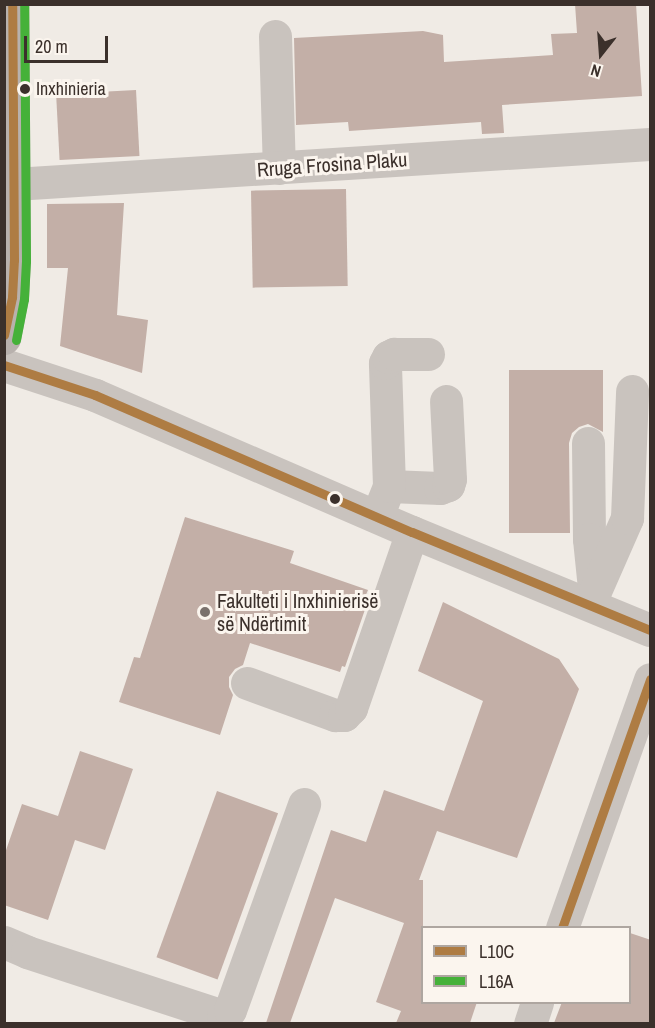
<!DOCTYPE html>
<html>
<head>
<meta charset="utf-8">
<style>
  body { margin:0 }
  #map { position:relative; width:655px; height:1028px; overflow:hidden; background:#f0ebe5; font-family:"Archivo Narrow",sans-serif }
  div>[style] { position:absolute }
  [style*='--x'] { left:calc(var(--x)*1px); top:calc(var(--y)*1px); width:calc(var(--w)*1px); rotate:calc(var(--a)*1deg) }
  .building>* { inset:0; background:#c3afa7; transform-origin:0 0 }
  .minor>* { height:33px; margin:-16.5px; padding:0 16.5px; transform-origin:16.5px; border-radius:16.5px; background:#c9c3be }
  .major>* { height:33px; margin:-16.5px; padding:0 16.5px; transform-origin:16.5px; border-radius:16.5px; background:#b8b1ad }
  .bus-1>* { height:9px; margin:-4.5px; padding:0 4.5px; transform-origin:4.5px; border-radius:4.5px; background:#ae7c43 }
  .bus-2>* { height:9px; margin:-4.5px; padding:0 4.5px; transform-origin:4.5px; border-radius:4.5px; background:#45b139 }
  .dots>* { width:16px; height:16px; translate:-50% -50%; box-sizing:border-box; border:3px solid #fbf5ee; border-radius:50% }
  span { translate:-50% -50%; white-space:nowrap; text-align:center; line-height:1.15; -webkit-text-stroke:6px #fbf5ee; paint-order:stroke }
  .bus-label { font-size:18px; color:#3b302b }
  .left { translate:0 -50%; text-align:left }
  .street-label { font-size:20px; color:#3b302b }
  .poi-label { font-size:20px; color:#3b302b }
  .frame { position:absolute; inset:0; border:6px solid #3b302b; pointer-events:none }
  .legend { position:absolute; left:421px; top:926px; width:210px; height:78px; box-sizing:border-box; background:#fbf5ee; border:2px solid #aea6a0; margin:0; padding:8px 10px; list-style:none; font-size:18px; color:#3b302b }
  .legend li { display:flex; align-items:center; gap:12px; height:30px }
  .legend b { width:30px; border:2px solid #aea6a0 }
  .north { position:absolute; left:571px; top:24px; width:60px; height:60px; -webkit-text-stroke:4px #fbf5ee; paint-order:stroke; rotate:197deg; font-size:16px; font-weight:700; line-height:24px; text-align:center; color:#3b302b }
  .north::after { content:''; display:block; margin:auto; width:21px; height:27px; background:#3b302b; clip-path:polygon(50% 0,100% 100%,50% 72%,0 100%) }
  .scale { position:absolute; left:24px; top:36px; width:84px; height:27px; box-sizing:border-box; border:3px solid #3b302b; border-top:0; padding-left:8px; font-size:18px; line-height:21px; white-space:nowrap; color:#3b302b; -webkit-text-stroke:4px #fbf5ee; paint-order:stroke }
</style>
</head>
<body>
<div id="map">
  <div class="building">
    <i style="clip-path:polygon(575px 4px,636px 4px,642px 96px,502px 105px,504px 133px,482px 134px,481px 122px,349px 131px,348px 122px,296px 125px,294px 38px,423px 31px,443px 35px,444px 62px,553px 55px,551px 34px,577px 33px)"></i>
    <i style="left:136px;top:90px;width:66px;height:80px;rotate:87deg"></i>
    <i style="left:346px;top:189px;width:97px;height:95px;rotate:89deg"></i>
    <i style="clip-path:polygon(124px 203px,117px 315px,148px 320px,142px 373px,60px 346px,68px 268px,47px 268px,47px 204px)"></i>
    <i style="clip-path:polygon(509px 370px,603px 370px,603px 432px,588px 424px,579px 427px,572px 433px,569px 443px,570px 533px,509px 533px)"></i>
    <i style="clip-path:polygon(185px 517px,294px 551px,290px 563px,368px 590px,365px 597px,369px 598px,345px 667px,342px 666px,340px 672px,250px 643px,243px 665px,235px 669px,229px 677px,229px 687px,233px 695px,220px 735px,119px 702px,134px 657px,140px 658px)"></i>
    <i style="clip-path:polygon(443px 602px,559px 659px,579px 689px,517px 858px,437px 831px,419px 880px,423px 880px,423px 1002px,477px 1002px,470px 1023px,396px 1023px,401px 1011px,376px 1002px,404px 923px,335px 898px,290px 1023px,266px 1023px,331px 830px,366px 842px,384px 790px,444px 811px,483px 701px,418px 671px)"></i>
    <i style="clip-path:polygon(80px 751px,133px 769px,105px 850px,75px 840px,48px 920px,4px 905px,4px 856px,22px 804px,58px 816px)"></i>
    <i style="left:217px;top:791px;width:65px;height:177px;rotate:20deg"></i>
    <i style="clip-path:polygon(630px 933px,651px 940px,651px 1023px,554px 1023px,562px 1002px,630px 1002px)"></i>
  </div>
  <div class="minor">
    <i style="--x:275;--y:36;--w:132;--a:88.3"></i>
    <i style="--x:14;--y:184;--w:637;--a:-3.6"></i>
    <i style="--x:4;--y:365;--w:96;--a:18.2"></i>
    <i style="--x:95;--y:395;--w:345;--a:23.4"></i>
    <i style="--x:412;--y:532;--w:257;--a:22.4"></i>
    <i style="--x:588;--y:443;--w:96;--a:89.4"></i>
    <i style="--x:589;--y:539;--w:49;--a:84.2"></i>
    <i style="--x:389;--y:486;--w:51;--a:2.2"></i>
    <i style="--x:440;--y:488;--w:9;--a:-21"></i>
    <i style="--x:448;--y:485;--w:6;--a:-72"></i>
    <i style="--x:450;--y:479;--w:78;--a:-92.9"></i>
    <i style="--x:377;--y:516;--w:32;--a:-68"></i>
    <i style="--x:389;--y:486;--w:123;--a:-91.9"></i>
    <i style="--x:385;--y:363;--w:7;--a:-63"></i>
    <i style="--x:388;--y:357;--w:7;--a:-27"></i>
    <i style="--x:394;--y:354;--w:34;--a:0"></i>
    <i style="--x:595;--y:591;--w:80;--a:-66.3"></i>
    <i style="--x:627;--y:518;--w:127;--a:-87.7"></i>
    <i style="--x:247;--y:683;--w:94;--a:20"></i>
    <i style="--x:335;--y:715;--w:9;--a:0"></i>
    <i style="--x:344;--y:715;--w:10;--a:-45"></i>
    <i style="--x:351;--y:708;--w:186;--a:-70.9"></i>
    <i style="--x:562;--y:928;--w:264;--a:-70.5"></i>
    <i style="--x:4;--y:942;--w:25;--a:23"></i>
    <i style="--x:27;--y:952;--w:206;--a:18.1"></i>
    <i style="--x:223;--y:1016;--w:9;--a:-41"></i>
    <i style="--x:230;--y:1010;--w:219;--a:-70.2"></i>
    <i style="--x:530;--y:1024;--w:23;--a:-72"></i>
  </div>
  <div class="major">
    <i style="--x:4;--y:338;--w:42;--a:-79"></i>
    <i style="--x:12;--y:297;--w:37;--a:-87"></i>
    <i style="--x:14;--y:260;--w:256;--a:-90.4"></i>
  </div>
  <div class="bus-1">
    <i style="--x:4;--y:335;--w:39;--a:-78"></i>
    <i style="--x:12;--y:297;--w:37;--a:-87"></i>
    <i style="--x:14;--y:260;--w:256;--a:-90.4"></i>
    <i style="--x:4;--y:365;--w:96;--a:18.2"></i>
    <i style="--x:95;--y:395;--w:345;--a:23.4"></i>
    <i style="--x:412;--y:532;--w:257;--a:22.4"></i>
    <i style="--x:562;--y:928;--w:264;--a:-70.5"></i>
  </div>
  <div class="bus-2">
    <i style="--x:16;--y:340;--w:42;--a:-79"></i>
    <i style="--x:24;--y:299;--w:38;--a:-87"></i>
    <i style="--x:26;--y:261;--w:257;--a:-90.4"></i>
  </div>
  <div class="dots">
    <i style="left:25px;top:89px;background:#3b302b"></i>
    <i style="left:335px;top:499px;background:#3b302b"></i>
    <i style="left:205px;top:612px;background:#7a716c"></i>
  </div>
  <div class="bus-label">
    <span class="left" style="left:36px;top:89px">Inxhinieria</span>
  </div>
  <div class="street-label">
    <span style="left:332px;top:164px;rotate:-4deg">Rruga Frosina Plaku</span>
  </div>
  <div class="poi-label">
    <span class="left" style="left:217px;top:612px">Fakulteti i Inxhinierisë<br>së Ndërtimit</span>
  </div>
  <div class="frame"></div>
  <ul class="legend">
  <li><b style="height:8px;background:#ae7c43"></b>L10C</li>
  <li><b style="height:8px;background:#45b139"></b>L16A</li>
  </ul>
  <div class="north">N</div>
  <div class="scale">20 m</div>
</div>
</body>
</html>
